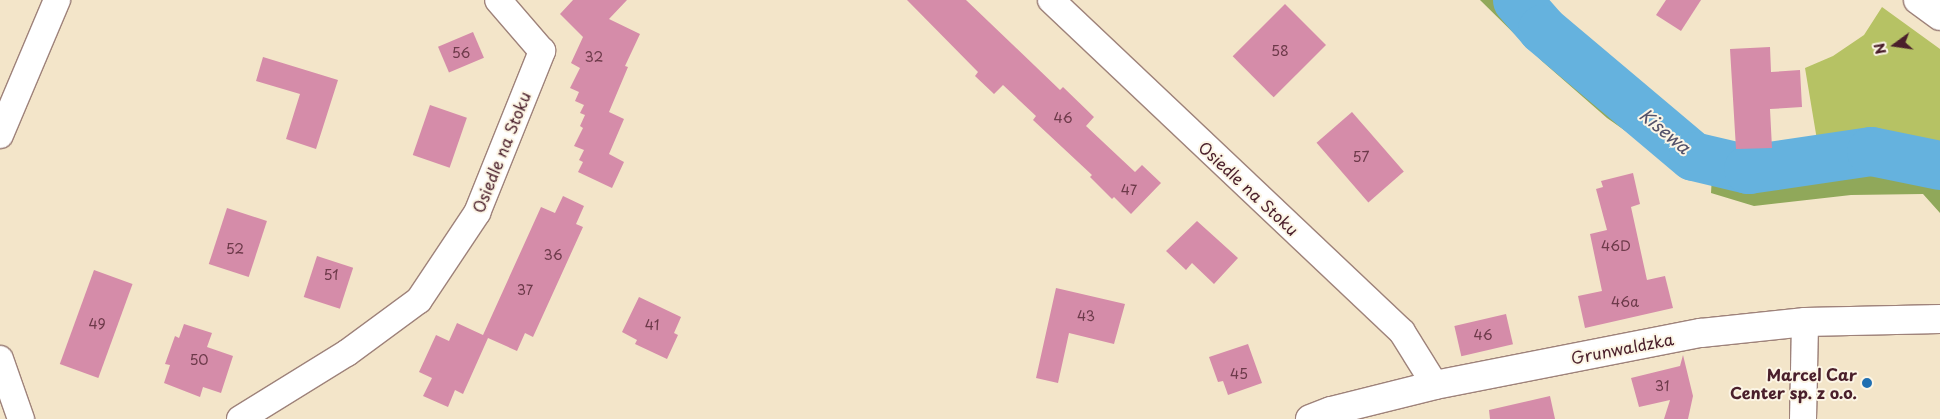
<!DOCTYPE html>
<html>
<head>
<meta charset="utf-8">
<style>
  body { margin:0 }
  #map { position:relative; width:1940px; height:419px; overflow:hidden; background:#f3e5c9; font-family:"Playpen Sans",sans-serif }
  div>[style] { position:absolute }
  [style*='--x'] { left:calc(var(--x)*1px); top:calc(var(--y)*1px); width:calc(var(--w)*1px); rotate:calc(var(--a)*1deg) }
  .green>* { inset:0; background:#b6c264 }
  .forest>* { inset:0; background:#90a85a }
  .river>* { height:49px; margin:-24.5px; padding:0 24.5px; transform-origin:24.5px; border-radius:24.5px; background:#65b2de }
  .building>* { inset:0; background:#d58ca9; transform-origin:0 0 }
  .roads { filter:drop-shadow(1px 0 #9e827a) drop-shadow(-1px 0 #9e827a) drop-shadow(0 1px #9e827a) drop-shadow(0 -1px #9e827a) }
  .street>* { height:26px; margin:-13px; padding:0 13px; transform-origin:13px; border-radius:13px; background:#fff }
  .secondary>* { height:28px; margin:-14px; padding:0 14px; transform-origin:14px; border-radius:14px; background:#fff }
  .dots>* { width:14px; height:14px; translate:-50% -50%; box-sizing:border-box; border:2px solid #fcf5e5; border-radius:50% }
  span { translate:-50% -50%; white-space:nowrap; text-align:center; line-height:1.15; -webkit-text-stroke:4px #fcf5e5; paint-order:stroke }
  .number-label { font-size:14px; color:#6d3a4a }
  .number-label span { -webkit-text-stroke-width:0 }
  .street-label { font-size:16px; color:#4a1f2b }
  .poi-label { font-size:16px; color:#4a1f2b; font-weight:700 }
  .right { translate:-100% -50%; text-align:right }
  .water-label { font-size:18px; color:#53526a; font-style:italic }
  .north { position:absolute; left:1870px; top:20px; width:50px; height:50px; -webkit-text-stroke:4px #fcf5e5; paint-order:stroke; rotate:256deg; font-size:14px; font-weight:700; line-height:20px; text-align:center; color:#4a1f2b }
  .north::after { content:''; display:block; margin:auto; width:18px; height:22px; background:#4a1f2b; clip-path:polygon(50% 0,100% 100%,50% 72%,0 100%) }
</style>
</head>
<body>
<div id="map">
  <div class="green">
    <i style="clip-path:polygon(1882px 7px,1940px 49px,1940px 165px,1871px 151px,1820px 158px,1805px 68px,1833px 56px,1864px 35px)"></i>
  </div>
  <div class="forest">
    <i style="clip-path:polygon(1480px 0,1547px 0,1587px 43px,1686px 126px,1637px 139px,1607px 118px,1543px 62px)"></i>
    <i style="clip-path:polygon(1871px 151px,1940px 165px,1940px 213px,1923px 194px,1851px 195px,1754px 206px,1711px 193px,1712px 176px,1721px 162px,1748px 168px)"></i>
  </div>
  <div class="river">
    <i style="--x:1517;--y:0;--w:38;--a:49"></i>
    <i style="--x:1542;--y:29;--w:197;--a:40.1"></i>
    <i style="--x:1693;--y:156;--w:57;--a:13.3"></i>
    <i style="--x:1748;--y:169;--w:124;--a:-8.3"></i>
    <i style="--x:1871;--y:151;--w:70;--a:11.5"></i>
  </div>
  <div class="building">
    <i style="clip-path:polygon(573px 0,627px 0,609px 19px,640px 34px,625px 66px,628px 67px,609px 112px,624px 119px,609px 154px,624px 162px,612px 188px,578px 172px,583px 162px,579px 160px,584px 150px,574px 146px,583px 128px,580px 126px,585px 115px,580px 113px,584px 105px,575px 101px,579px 92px,570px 88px,580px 68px,571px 63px,583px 37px,560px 14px)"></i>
    <i style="clip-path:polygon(907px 0,966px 0,1060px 90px,1063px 87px,1094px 117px,1086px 126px,1135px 172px,1142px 165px,1161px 183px,1131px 214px,1114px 197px,1112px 199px,1090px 177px,1092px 175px,1033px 120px,1036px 116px,1003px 85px,994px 94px,975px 76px,978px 72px)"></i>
    <i style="clip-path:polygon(1666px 0,1701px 0,1681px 31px,1656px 15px)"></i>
    <i style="left:1285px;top:4px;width:58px;height:74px;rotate:45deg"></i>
    <i style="left:473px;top:32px;width:28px;height:38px;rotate:67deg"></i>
    <i style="clip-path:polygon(1770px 47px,1771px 72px,1800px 70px,1802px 107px,1770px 109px,1772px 148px,1736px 149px,1730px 49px)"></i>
    <i style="clip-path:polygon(263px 57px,338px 80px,316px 149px,286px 139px,300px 94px,256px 81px)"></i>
    <i style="left:430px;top:105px;width:39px;height:53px;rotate:19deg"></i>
    <i style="left:1352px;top:112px;width:79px;height:47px;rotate:49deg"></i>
    <i style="clip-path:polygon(1633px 173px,1640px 204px,1631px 207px,1647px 280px,1665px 276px,1673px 308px,1585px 328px,1578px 296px,1602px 291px,1590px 234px,1607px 230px,1596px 189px,1603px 187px,1601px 181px)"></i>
    <i style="clip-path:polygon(563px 196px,584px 206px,576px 224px,583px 227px,533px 337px,525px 333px,517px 351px,488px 338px,463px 394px,455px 390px,448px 407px,423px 396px,432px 378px,419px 372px,436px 335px,449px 341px,457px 323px,483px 335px,541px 207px,555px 213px)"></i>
    <i style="left:227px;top:208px;width:42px;height:59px;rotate:18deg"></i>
    <i style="clip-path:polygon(1197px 221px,1238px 258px,1214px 284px,1192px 263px,1186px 270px,1166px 251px)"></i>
    <i style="left:317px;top:256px;width:38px;height:43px;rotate:18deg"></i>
    <i style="left:94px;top:270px;width:41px;height:100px;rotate:20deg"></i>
    <i style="clip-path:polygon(1056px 288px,1125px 304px,1114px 344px,1069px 333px,1058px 383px,1036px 378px)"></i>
    <i style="clip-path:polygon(639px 297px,681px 317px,674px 333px,678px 335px,667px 359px,635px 344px,637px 340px,622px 332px)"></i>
    <i style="left:1506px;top:314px;width:31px;height:53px;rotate:77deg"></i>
    <i style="clip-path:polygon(184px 324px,212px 333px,207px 347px,233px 356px,221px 393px,203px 387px,200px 397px,164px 383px,170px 365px,165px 364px,175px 336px,179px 338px)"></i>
    <i style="clip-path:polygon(1248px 344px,1262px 383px,1228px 395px,1223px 381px,1218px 382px,1209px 357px)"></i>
    <i style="clip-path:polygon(1683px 355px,1693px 396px,1688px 419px,1664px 419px,1670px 400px,1639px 407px,1631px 378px,1680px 366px)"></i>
    <i style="clip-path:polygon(1550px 396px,1555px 419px,1490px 419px,1489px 410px)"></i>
  </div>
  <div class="roads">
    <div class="street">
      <i style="--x:1051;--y:0;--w:483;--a:43.4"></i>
      <i style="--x:1402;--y:332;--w:62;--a:58.1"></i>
      <i style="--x:0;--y:135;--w:147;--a:-67.1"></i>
      <i style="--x:0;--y:359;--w:64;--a:70.7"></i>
      <i style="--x:240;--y:419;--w:126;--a:-31.7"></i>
      <i style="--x:347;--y:353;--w:89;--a:-36.4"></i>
      <i style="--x:419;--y:300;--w:105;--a:-56.3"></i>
      <i style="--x:477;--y:213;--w:175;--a:-68.1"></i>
      <i style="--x:542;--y:51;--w:67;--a:-130.8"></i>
      <i style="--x:1803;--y:419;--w:97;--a:-88.8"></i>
    </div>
    <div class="secondary">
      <i style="--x:1918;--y:0;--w:27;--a:36"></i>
      <i style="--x:1310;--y:419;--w:22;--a:-21"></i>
      <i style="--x:1331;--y:411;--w:107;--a:-14"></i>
      <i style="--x:1435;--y:385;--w:271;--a:-11.1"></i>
      <i style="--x:1701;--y:333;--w:105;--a:-6"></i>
      <i style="--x:1805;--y:322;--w:135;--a:-1.3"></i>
    </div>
  </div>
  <div class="dots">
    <i style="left:1867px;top:383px;background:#1f6fb2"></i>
  </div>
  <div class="number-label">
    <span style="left:1280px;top:51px">58</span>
    <span style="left:461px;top:53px">56</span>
    <span style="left:594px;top:57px">32</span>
    <span style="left:1063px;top:118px">46</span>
    <span style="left:1361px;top:157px">57</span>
    <span style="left:1129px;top:190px">47</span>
    <span style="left:1616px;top:246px">46D</span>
    <span style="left:235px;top:249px">52</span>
    <span style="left:553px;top:255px">36</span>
    <span style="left:331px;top:275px">51</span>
    <span style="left:525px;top:290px">37</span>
    <span style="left:1625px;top:302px">46a</span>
    <span style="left:1086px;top:316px">43</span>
    <span style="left:97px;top:324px">49</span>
    <span style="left:652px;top:325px">41</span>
    <span style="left:1483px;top:335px">46</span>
    <span style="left:199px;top:360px">50</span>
    <span style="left:1239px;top:374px">45</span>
    <span style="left:1662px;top:386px">31</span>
  </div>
  <div class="street-label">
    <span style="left:501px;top:152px;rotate:-68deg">Osiedle na Stoku</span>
    <span style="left:1249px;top:188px;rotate:43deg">Osiedle na Stoku</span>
    <span style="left:1622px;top:348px;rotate:-11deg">Grunwaldzka</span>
  </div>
  <div class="poi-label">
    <span class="right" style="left:1857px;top:383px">Marcel Car<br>Center sp. z o.o.</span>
  </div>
  <div class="water-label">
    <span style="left:1665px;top:131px;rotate:40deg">Kisewa</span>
  </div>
  <div class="north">N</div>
</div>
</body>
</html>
